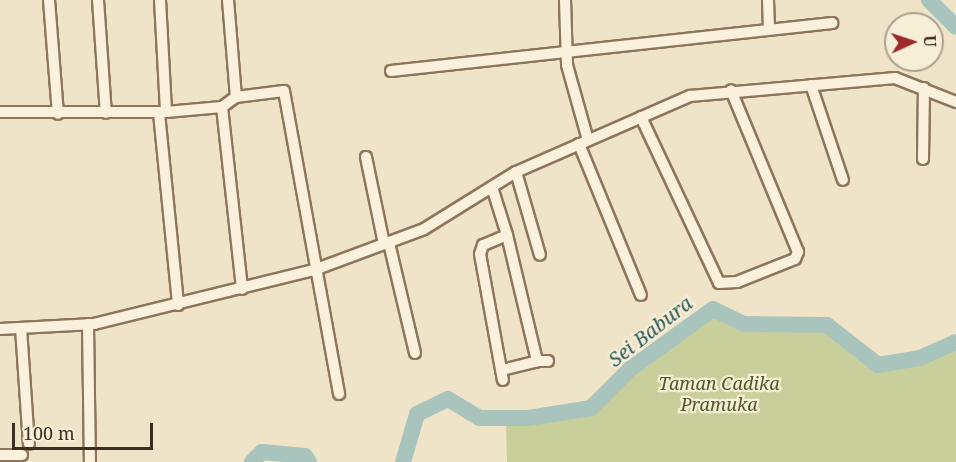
<!DOCTYPE html>
<html>
<head>
<meta charset="utf-8">
<style>
  body { margin:0 }
  #map { position:relative; width:956px; height:462px; overflow:hidden; background:#f0e4c8; font-family:"Noto Serif",serif }
  div>[style] { position:absolute }
  [style*='--x'] { left:calc(var(--x)*1px); top:calc(var(--y)*1px); width:calc(var(--w)*1px); rotate:calc(var(--a)*1deg) }
  .green>* { inset:0; background:#c9cf9b }
  .river>* { height:16px; margin:-8px; padding:0 8px; transform-origin:8px; border-radius:8px; background:#a9c4bc }
  .roads { filter:drop-shadow(2px 0 #8d765c) drop-shadow(-2px 0 #8d765c) drop-shadow(0 2px #8d765c) drop-shadow(0 -2px #8d765c) }
  .minor>* { height:10px; margin:-5px; padding:0 5px; transform-origin:5px; border-radius:5px; background:#faf1dc }
  span { translate:-50% -50%; white-space:nowrap; text-align:center; line-height:1.15; -webkit-text-stroke:4.5px #f7eed8; paint-order:stroke }
  .park-label { font-size:18px; color:#4d5a26; font-style:italic }
  .water-label { font-size:20px; color:#2f5d5a; font-style:italic }
  .north { position:absolute; left:884px; top:12px; width:60px; height:60px; box-sizing:border-box; background:#f7eed8; border:2px solid #ada18e; border-radius:50%; rotate:87deg; font-size:16px; font-weight:700; line-height:24px; text-align:center; color:#3d2e20 }
  .north::after { content:''; display:block; margin:auto; width:21px; height:27px; background:#9e2a2b; clip-path:polygon(50% 0,100% 100%,50% 72%,0 100%) }
  .scale { position:absolute; left:12px; top:423px; width:141px; height:27px; box-sizing:border-box; border:3px solid #3d2e20; border-top:0; padding-left:8px; font-size:18px; line-height:21px; white-space:nowrap; color:#3d2e20; -webkit-text-stroke:4px #f7eed8; paint-order:stroke }
</style>
</head>
<body>
<div id="map">
  <div class="green">
    <i style="clip-path:polygon(713px 315px,745px 330px,826px 331px,875px 371px,923px 364px,956px 351px,956px 462px,507px 462px,506px 424px,595px 413px,647px 363px)"></i>
  </div>
  <div class="river">
    <i style="--x:929;--y:0;--w:38;--a:45"></i>
    <i style="--x:252;--y:462;--w:14;--a:-45"></i>
    <i style="--x:262;--y:452;--w:43;--a:5.3"></i>
    <i style="--x:305;--y:456;--w:7;--a:56"></i>
    <i style="--x:403;--y:462;--w:50;--a:-73.7"></i>
    <i style="--x:417;--y:414;--w:34;--a:-26"></i>
    <i style="--x:448;--y:399;--w:37;--a:31"></i>
    <i style="--x:480;--y:418;--w:48;--a:0"></i>
    <i style="--x:528;--y:418;--w:64;--a:-9"></i>
    <i style="--x:591;--y:408;--w:55;--a:-45"></i>
    <i style="--x:630;--y:369;--w:102;--a:-35.9"></i>
    <i style="--x:713;--y:309;--w:34;--a:26"></i>
    <i style="--x:744;--y:324;--w:83;--a:0.7"></i>
    <i style="--x:827;--y:325;--w:65;--a:38.1"></i>
    <i style="--x:878;--y:365;--w:43;--a:-9.5"></i>
    <i style="--x:920;--y:358;--w:39;--a:-24"></i>
  </div>
  <div class="roads">
    <div class="minor">
      <i style="--x:49;--y:0;--w:114;--a:85.5"></i>
      <i style="--x:98;--y:0;--w:113;--a:86"></i>
      <i style="--x:160;--y:0;--w:112;--a:86.9"></i>
      <i style="--x:228;--y:0;--w:97;--a:85.3"></i>
      <i style="--x:565;--y:0;--w:65;--a:88.2"></i>
      <i style="--x:567;--y:65;--w:78;--a:74.4"></i>
      <i style="--x:768;--y:0;--w:29;--a:88"></i>
      <i style="--x:391;--y:71;--w:444;--a:-6.2"></i>
      <i style="--x:811;--y:85;--w:100;--a:71.4"></i>
      <i style="--x:236;--y:97;--w:48;--a:-7.1"></i>
      <i style="--x:284;--y:91;--w:308;--a:79.7"></i>
      <i style="--x:222;--y:107;--w:183;--a:83.7"></i>
      <i style="--x:0;--y:112;--w:166;--a:0"></i>
      <i style="--x:166;--y:112;--w:56;--a:-5.1"></i>
      <i style="--x:222;--y:107;--w:17;--a:-36"></i>
      <i style="--x:159;--y:113;--w:193;--a:84.3"></i>
      <i style="--x:641;--y:117;--w:183;--a:64.8"></i>
      <i style="--x:719;--y:283;--w:18;--a:-3"></i>
      <i style="--x:737;--y:282;--w:62;--a:-21.6"></i>
      <i style="--x:795;--y:259;--w:8;--a:-67"></i>
      <i style="--x:798;--y:252;--w:175;--a:-112.5"></i>
      <i style="--x:579;--y:144;--w:163;--a:67.7"></i>
      <i style="--x:366;--y:157;--w:89;--a:78.3"></i>
      <i style="--x:923;--y:159;--w:71;--a:-89.2"></i>
      <i style="--x:516;--y:172;--w:86;--a:73.9"></i>
      <i style="--x:492;--y:187;--w:50;--a:72.6"></i>
      <i style="--x:507;--y:235;--w:26;--a:157"></i>
      <i style="--x:483;--y:245;--w:9;--a:108"></i>
      <i style="--x:480;--y:254;--w:128;--a:79.7"></i>
      <i style="--x:507;--y:235;--w:130;--a:76.6"></i>
      <i style="--x:537;--y:361;--w:11;--a:0"></i>
      <i style="--x:389;--y:243;--w:113;--a:76.7"></i>
      <i style="--x:88;--y:324;--w:138;--a:89.2"></i>
      <i style="--x:21;--y:328;--w:116;--a:86.1"></i>
      <i style="--x:0;--y:329;--w:94;--a:-3"></i>
      <i style="--x:94;--y:324;--w:227;--a:-13.8"></i>
      <i style="--x:314;--y:270;--w:117;--a:-20.4"></i>
      <i style="--x:424;--y:229;--w:108;--a:-31.8"></i>
      <i style="--x:516;--y:172;--w:190;--a:-23.6"></i>
      <i style="--x:690;--y:96;--w:206;--a:-5"></i>
      <i style="--x:895;--y:78;--w:66;--a:21.5"></i>
      <i style="--x:502;--y:370;--w:36;--a:-14"></i>
      <i style="--x:0;--y:455;--w:22;--a:0"></i>
    </div>
  </div>
  <div class="park-label">
    <span style="left:719px;top:394px">Taman Cadika<br>Pramuka</span>
  </div>
  <div class="water-label">
    <span style="left:650px;top:331px;rotate:-38deg">Sei Babura</span>
  </div>
  <div class="north">U</div>
  <div class="scale">100 m</div>
</div>
</body>
</html>
